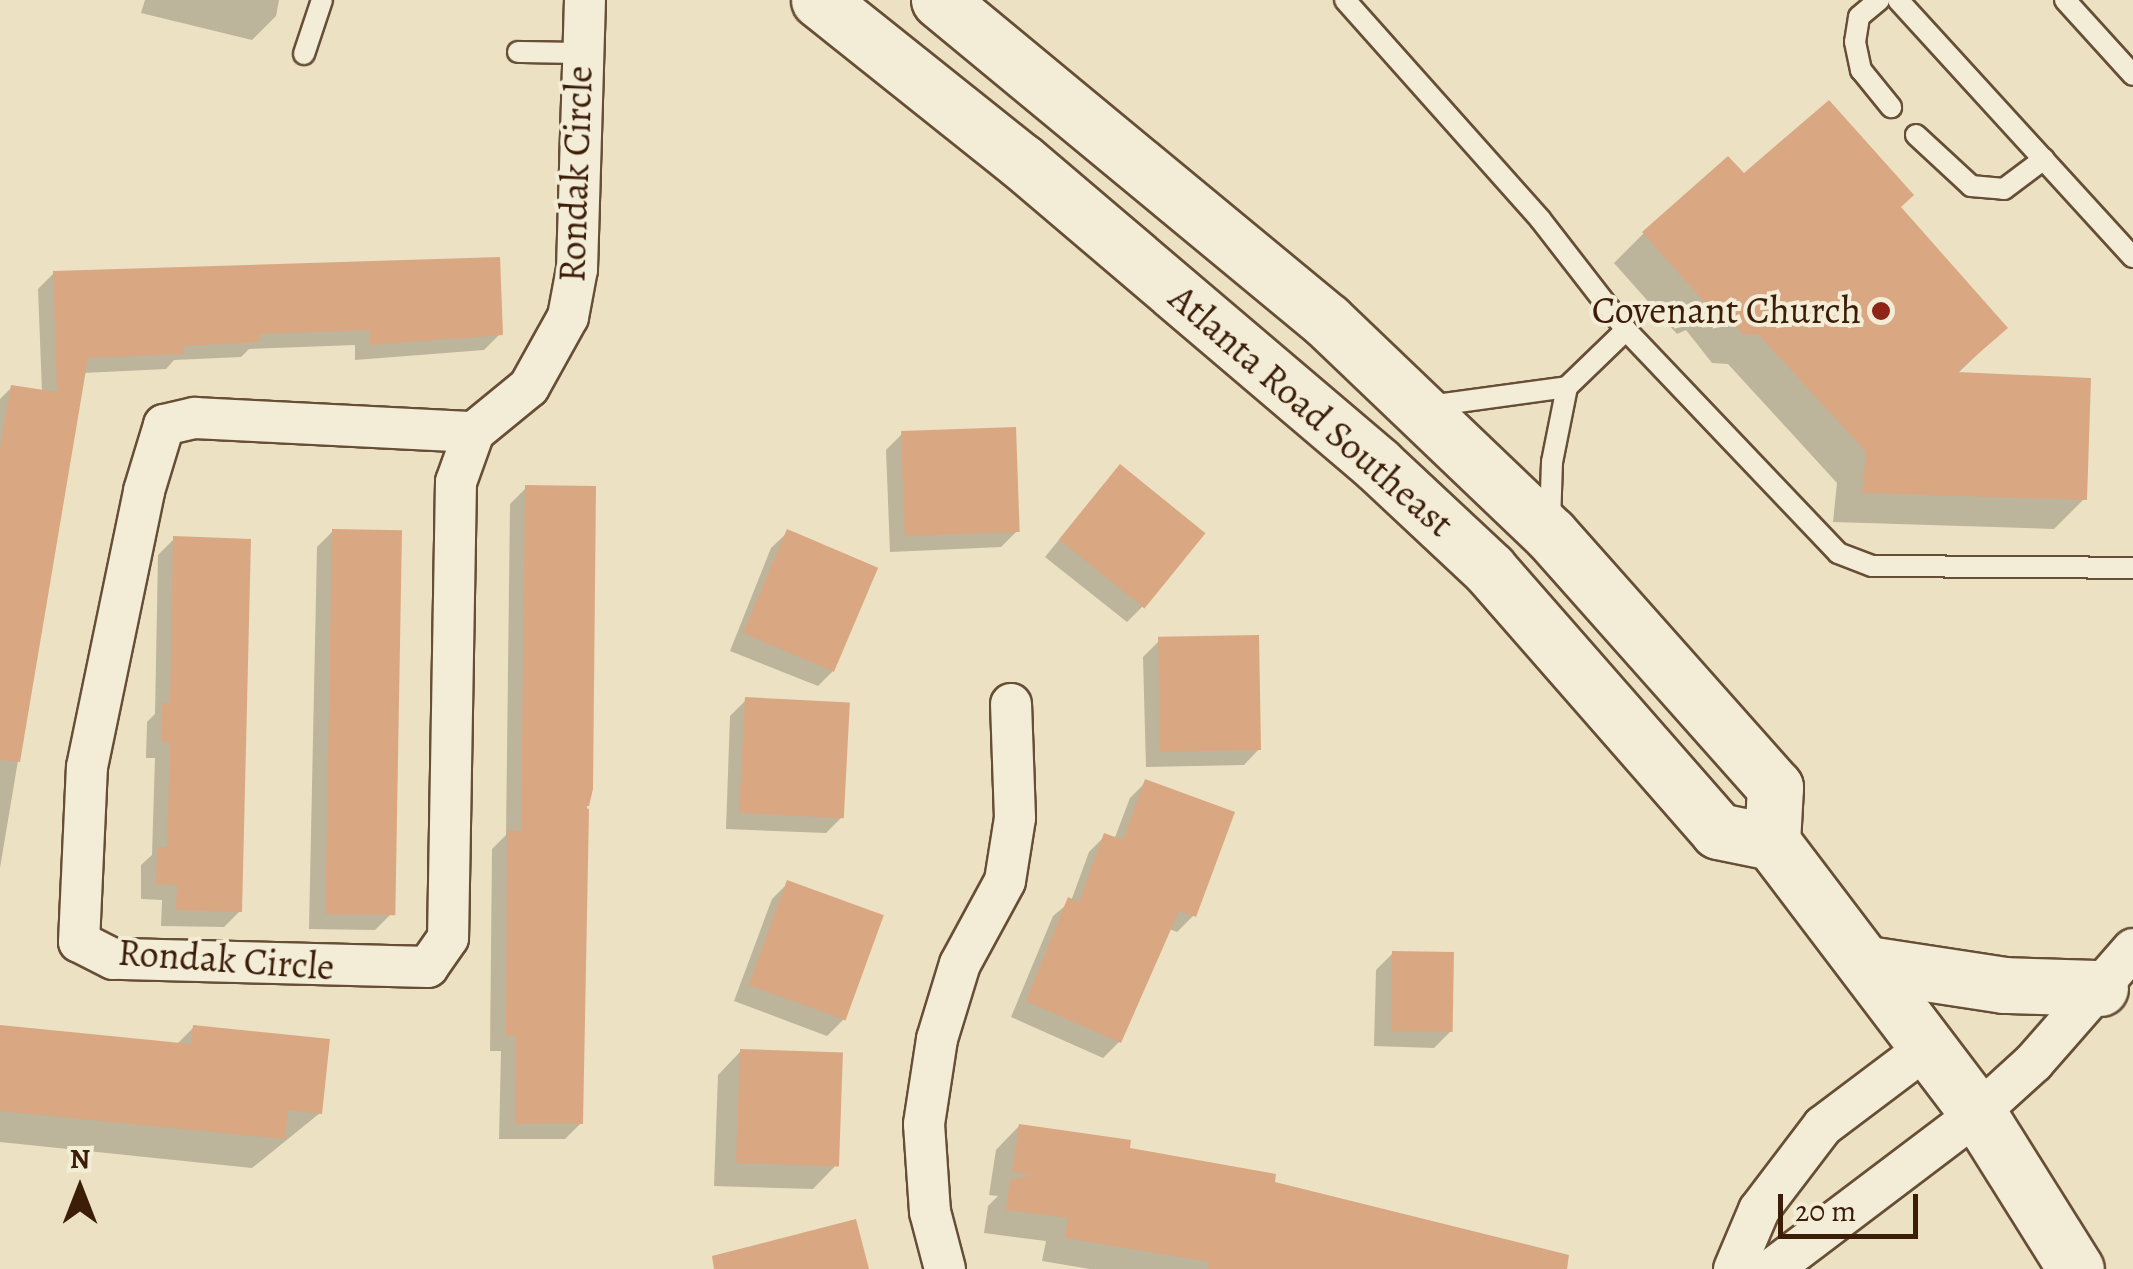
<!DOCTYPE html>
<html>
<head>
<meta charset="utf-8">
<style>
  body { margin:0 }
  #map { position:relative; width:2133px; height:1269px; overflow:hidden; background:#ece1c2; font-family:Alegreya,serif }
  div>[style] { position:absolute }
  [style*='--x'] { left:calc(var(--x)*1px); top:calc(var(--y)*1px); width:calc(var(--w)*1px); rotate:calc(var(--a)*1deg) }
  .shadow>* { inset:0; background:#0003 }
  .building>* { inset:0; background:#daa783; transform-origin:0 0 }
  .roads { filter:drop-shadow(2px 0 #674e36) drop-shadow(-2px 0 #674e36) drop-shadow(0 2px #674e36) drop-shadow(0 -2px #674e36) }
  .service>* { height:20px; margin:-10px; padding:0 10px; transform-origin:10px; border-radius:10px; background:#f3ecd7 }
  .minor>* { height:40px; margin:-20px; padding:0 20px; transform-origin:20px; border-radius:20px; background:#f3ecd7 }
  .secondary>* { height:55px; margin:-27.5px; padding:0 27.5px; transform-origin:27.5px; border-radius:27.5px; background:#f3ecd7 }
  .dots>* { width:28px; height:28px; translate:-50% -50%; box-sizing:border-box; border:5px solid #f3ecd7; border-radius:50% }
  span { translate:-50% -50%; white-space:nowrap; text-align:center; line-height:1.15; -webkit-text-stroke:8px #f3ecd7; paint-order:stroke }
  .street-label { font-size:38px; color:#3b1d08 }
  .poi-label { font-size:38px; color:#3b1d08 }
  .right { translate:-100% -50%; text-align:right }
  .north { position:absolute; left:30px; top:1139px; width:100px; height:100px; -webkit-text-stroke:8px #f3ecd7; paint-order:stroke; rotate:0deg; font-size:28px; font-weight:700; line-height:40px; text-align:center; color:#3b1d08 }
  .north::after { content:''; display:block; margin:auto; width:35px; height:45px; background:#3b1d08; clip-path:polygon(50% 0,100% 100%,50% 72%,0 100%) }
  .scale { position:absolute; left:1778px; top:1194px; width:140px; height:45px; box-sizing:border-box; border:5px solid #3b1d08; border-top:0; padding-left:12px; font-size:30px; line-height:35px; white-space:nowrap; color:#3b1d08; -webkit-text-stroke:8px #f3ecd7; paint-order:stroke }
</style>
</head>
<body>
<div id="map">
  <div class="shadow">
    <i style="clip-path:polygon(145px 0,279px 0,276px 16px,252px 40px,141px 13px)"></i>
    <i style="clip-path:polygon(1744px 176px,1898px 207px,2005px 328px,1956px 375px,2084px 499px,2054px 529px,1833px 522px,1837px 483px,1728px 364px,1712px 363px,1686px 330px,1677px 334px,1614px 263px,1644px 233px)"></i>
    <i style="clip-path:polygon(54px 273px,500px 334px,484px 350px,355px 360px,355px 345px,249px 349px,241px 357px,174px 360px,166px 369px,83px 373px,0 868px,0 399px,11px 388px,42px 392px,38px 289px)"></i>
    <i style="clip-path:polygon(902px 434px,1017px 531px,1001px 547px,890px 552px,886px 450px)"></i>
    <i style="clip-path:polygon(1105px 483px,1143px 606px,1127px 622px,1045px 557px)"></i>
    <i style="clip-path:polygon(526px 488px,587px 805px,581px 1123px,565px 1139px,499px 1139px,501px 1051px,490px 1051px,492px 849px,506px 835px,510px 504px)"></i>
    <i style="clip-path:polygon(333px 531px,391px 914px,375px 930px,309px 929px,317px 547px)"></i>
    <i style="clip-path:polygon(788px 532px,834px 670px,818px 686px,730px 651px,771px 548px)"></i>
    <i style="clip-path:polygon(174px 539px,240px 911px,224px 927px,161px 926px,162px 900px,141px 899px,141px 865px,152px 855px,155px 758px,146px 758px,147px 722px,155px 714px,158px 555px)"></i>
    <i style="clip-path:polygon(1159px 641px,1260px 748px,1244px 765px,1146px 767px,1143px 657px)"></i>
    <i style="clip-path:polygon(746px 700px,842px 817px,826px 833px,726px 829px,730px 716px)"></i>
    <i style="clip-path:polygon(1146px 782px,1193px 916px,1177px 932px,1169px 929px,1119px 1042px,1103px 1058px,1011px 1017px,1053px 916px,1071px 901px,1089px 852px,1105px 836px,1114px 840px,1130px 798px)"></i>
    <i style="clip-path:polygon(788px 883px,843px 1020px,827px 1036px,734px 1001px,772px 899px)"></i>
    <i style="clip-path:polygon(1393px 953px,1450px 1032px,1434px 1048px,1374px 1046px,1376px 970px)"></i>
    <i style="clip-path:polygon(194px 1027px,320px 1113px,252px 1168px,0 1142px,0 1038px,176px 1045px)"></i>
    <i style="clip-path:polygon(741px 1051px,836px 1165px,813px 1189px,714px 1186px,718px 1075px)"></i>
    <i style="clip-path:polygon(1019px 1126px,1272px 1184px,1551px 1269px,1090px 1269px,1042px 1261px,1046px 1241px,984px 1233px,988px 1206px,998px 1196px,989px 1195px,996px 1150px)"></i>
  </div>
  <div class="building">
    <i style="clip-path:polygon(1829px 100px,1914px 195px,1901px 207px,2008px 328px,1957px 372px,2091px 378px,2087px 500px,1862px 493px,1866px 452px,1759px 335px,1742px 334px,1717px 302px,1708px 306px,1642px 232px,1728px 156px,1744px 173px)"></i>
    <i style="clip-path:polygon(500px 257px,503px 335px,370px 345px,370px 330px,259px 334px,260px 342px,184px 346px,184px 354px,88px 358px,20px 762px,0 760px,0 448px,11px 385px,57px 392px,53px 271px)"></i>
    <i style="left:1016px;top:427px;width:105px;height:115px;rotate:88deg"></i>
    <i style="left:1120px;top:464px;width:110px;height:97px;rotate:39deg"></i>
    <i style="clip-path:polygon(525px 485px,596px 486px,593px 789px,589px 806px,581px 806px,589px 809px,583px 1124px,515px 1124px,516px 1036px,506px 1036px,507px 830px,521px 831px)"></i>
    <i style="left:332px;top:529px;width:70px;height:385px;rotate:1deg"></i>
    <i style="left:787px;top:529px;width:99px;height:113px;rotate:23deg"></i>
    <i style="clip-path:polygon(173px 536px,251px 539px,242px 912px,176px 910px,177px 885px,156px 884px,157px 847px,167px 847px,170px 743px,161px 742px,162px 703px,170px 703px)"></i>
    <i style="left:1259px;top:635px;width:115px;height:101px;rotate:89deg"></i>
    <i style="left:745px;top:697px;width:105px;height:116px;rotate:3deg"></i>
    <i style="clip-path:polygon(1145px 779px,1235px 812px,1196px 917px,1179px 911px,1121px 1043px,1026px 1001px,1068px 897px,1079px 902px,1104px 833px,1123px 840px)"></i>
    <i style="left:787px;top:880px;width:103px;height:112px;rotate:20deg"></i>
    <i style="left:1392px;top:951px;width:62px;height:80px;rotate:1deg"></i>
    <i style="clip-path:polygon(0 1025px,191px 1044px,193px 1025px,330px 1039px,322px 1114px,288px 1110px,285px 1139px,0 1111px)"></i>
    <i style="left:740px;top:1049px;width:103px;height:114px;rotate:2deg"></i>
    <i style="clip-path:polygon(1019px 1124px,1131px 1140px,1130px 1148px,1276px 1174px,1275px 1182px,1569px 1255px,1567px 1269px,1208px 1269px,1209px 1262px,1065px 1238px,1068px 1218px,1006px 1210px,1010px 1180px,1033px 1174px,1012px 1172px)"></i>
    <i style="clip-path:polygon(856px 1219px,869px 1269px,714px 1269px,712px 1256px)"></i>
  </div>
  <div class="roads">
    <div class="service">
      <i style="--x:1345;--y:0;--w:293;--a:48.3"></i>
      <i style="--x:1540;--y:219;--w:140;--a:52.2"></i>
      <i style="--x:1879;--y:0;--w:26;--a:140"></i>
      <i style="--x:1859;--y:17;--w:25;--a:99"></i>
      <i style="--x:1855;--y:42;--w:29;--a:78"></i>
      <i style="--x:1861;--y:70;--w:48;--a:51"></i>
      <i style="--x:1898;--y:0;--w:348;--a:47.6"></i>
      <i style="--x:2065;--y:0;--w:101;--a:47.8"></i>
      <i style="--x:518;--y:52;--w:63;--a:0.9"></i>
      <i style="--x:304;--y:54;--w:57;--a:-71.6"></i>
      <i style="--x:1916;--y:135;--w:75;--a:42.8"></i>
      <i style="--x:1971;--y:186;--w:33;--a:5"></i>
      <i style="--x:2004;--y:189;--w:50;--a:-36.9"></i>
      <i style="--x:1567;--y:387;--w:82;--a:-44"></i>
      <i style="--x:1626;--y:330;--w:308;--a:46.4"></i>
      <i style="--x:1838;--y:553;--w:36;--a:21"></i>
      <i style="--x:1872;--y:566;--w:261;--a:0.4"></i>
      <i style="--x:1429;--y:406;--w:139;--a:-7.8"></i>
      <i style="--x:1567;--y:387;--w:76;--a:101.3"></i>
      <i style="--x:1552;--y:462;--w:60;--a:91.9"></i>
    </div>
    <div class="minor">
      <i style="--x:195;--y:418;--w:279;--a:2.9"></i>
      <i style="--x:474;--y:432;--w:53;--a:109.8"></i>
      <i style="--x:456;--y:482;--w:456;--a:91"></i>
      <i style="--x:448;--y:938;--w:35;--a:125"></i>
      <i style="--x:428;--y:967;--w:315;--a:-178.5"></i>
      <i style="--x:113;--y:959;--w:38;--a:-153"></i>
      <i style="--x:79;--y:942;--w:175;--a:-87.4"></i>
      <i style="--x:87;--y:767;--w:282;--a:-78.3"></i>
      <i style="--x:144;--y:491;--w:69;--a:-73.1"></i>
      <i style="--x:164;--y:425;--w:32;--a:-13"></i>
      <i style="--x:474;--y:432;--w:71;--a:-39.3"></i>
      <i style="--x:529;--y:387;--w:80;--a:-60.9"></i>
      <i style="--x:568;--y:317;--w:49;--a:-79.4"></i>
      <i style="--x:577;--y:269;--w:269;--a:-88.3"></i>
      <i style="--x:945;--y:1269;--w:59;--a:-104.7"></i>
      <i style="--x:930;--y:1212;--w:88;--a:-93.9"></i>
      <i style="--x:924;--y:1124;--w:86;--a:-81.3"></i>
      <i style="--x:937;--y:1039;--w:78;--a:-73"></i>
      <i style="--x:960;--y:964;--w:94;--a:-61.5"></i>
      <i style="--x:1005;--y:881;--w:64;--a:-81"></i>
      <i style="--x:1015;--y:818;--w:114;--a:-92"></i>
      <i style="--x:1734;--y:1269;--w:64;--a:-67"></i>
      <i style="--x:1759;--y:1210;--w:106;--a:-52.7"></i>
      <i style="--x:1823;--y:1126;--w:133;--a:-37"></i>
      <i style="--x:1772;--y:1269;--w:258;--a:-37.1"></i>
      <i style="--x:1978;--y:1113;--w:76;--a:-42.3"></i>
      <i style="--x:2034;--y:1062;--w:150;--a:-48.8"></i>
    </div>
    <div class="secondary">
      <i style="--x:819;--y:0;--w:258;--a:38.6"></i>
      <i style="--x:1021;--y:161;--w:469;--a:40.4"></i>
      <i style="--x:1378;--y:465;--w:152;--a:43.1"></i>
      <i style="--x:1489;--y:569;--w:348;--a:48.8"></i>
      <i style="--x:1718;--y:831;--w:55;--a:11.5"></i>
      <i style="--x:1772;--y:842;--w:340;--a:52.8"></i>
      <i style="--x:1978;--y:1113;--w:184;--a:57.9"></i>
      <i style="--x:939;--y:0;--w:504;--a:39.6"></i>
      <i style="--x:1327;--y:321;--w:308;--a:43.7"></i>
      <i style="--x:1550;--y:534;--w:339;--a:48.4"></i>
      <i style="--x:1775;--y:787;--w:55;--a:93.1"></i>
      <i style="--x:1867;--y:964;--w:139;--a:8.7"></i>
      <i style="--x:2004;--y:985;--w:96;--a:1.8"></i>
    </div>
  </div>
  <div class="dots">
    <i style="left:1881px;top:311px;background:#8f2418"></i>
  </div>
  <div class="street-label">
    <span style="left:576px;top:174px;rotate:-88deg">Rondak Circle</span>
    <span style="left:1311px;top:411px;rotate:41deg">Atlanta Road Southeast</span>
    <span style="left:226px;top:960px;rotate:4deg">Rondak Circle</span>
  </div>
  <div class="poi-label">
    <span class="right" style="left:1861px;top:311px">Covenant Church</span>
  </div>
  <div class="north">N</div>
  <div class="scale">20 m</div>
</div>
</body>
</html>
